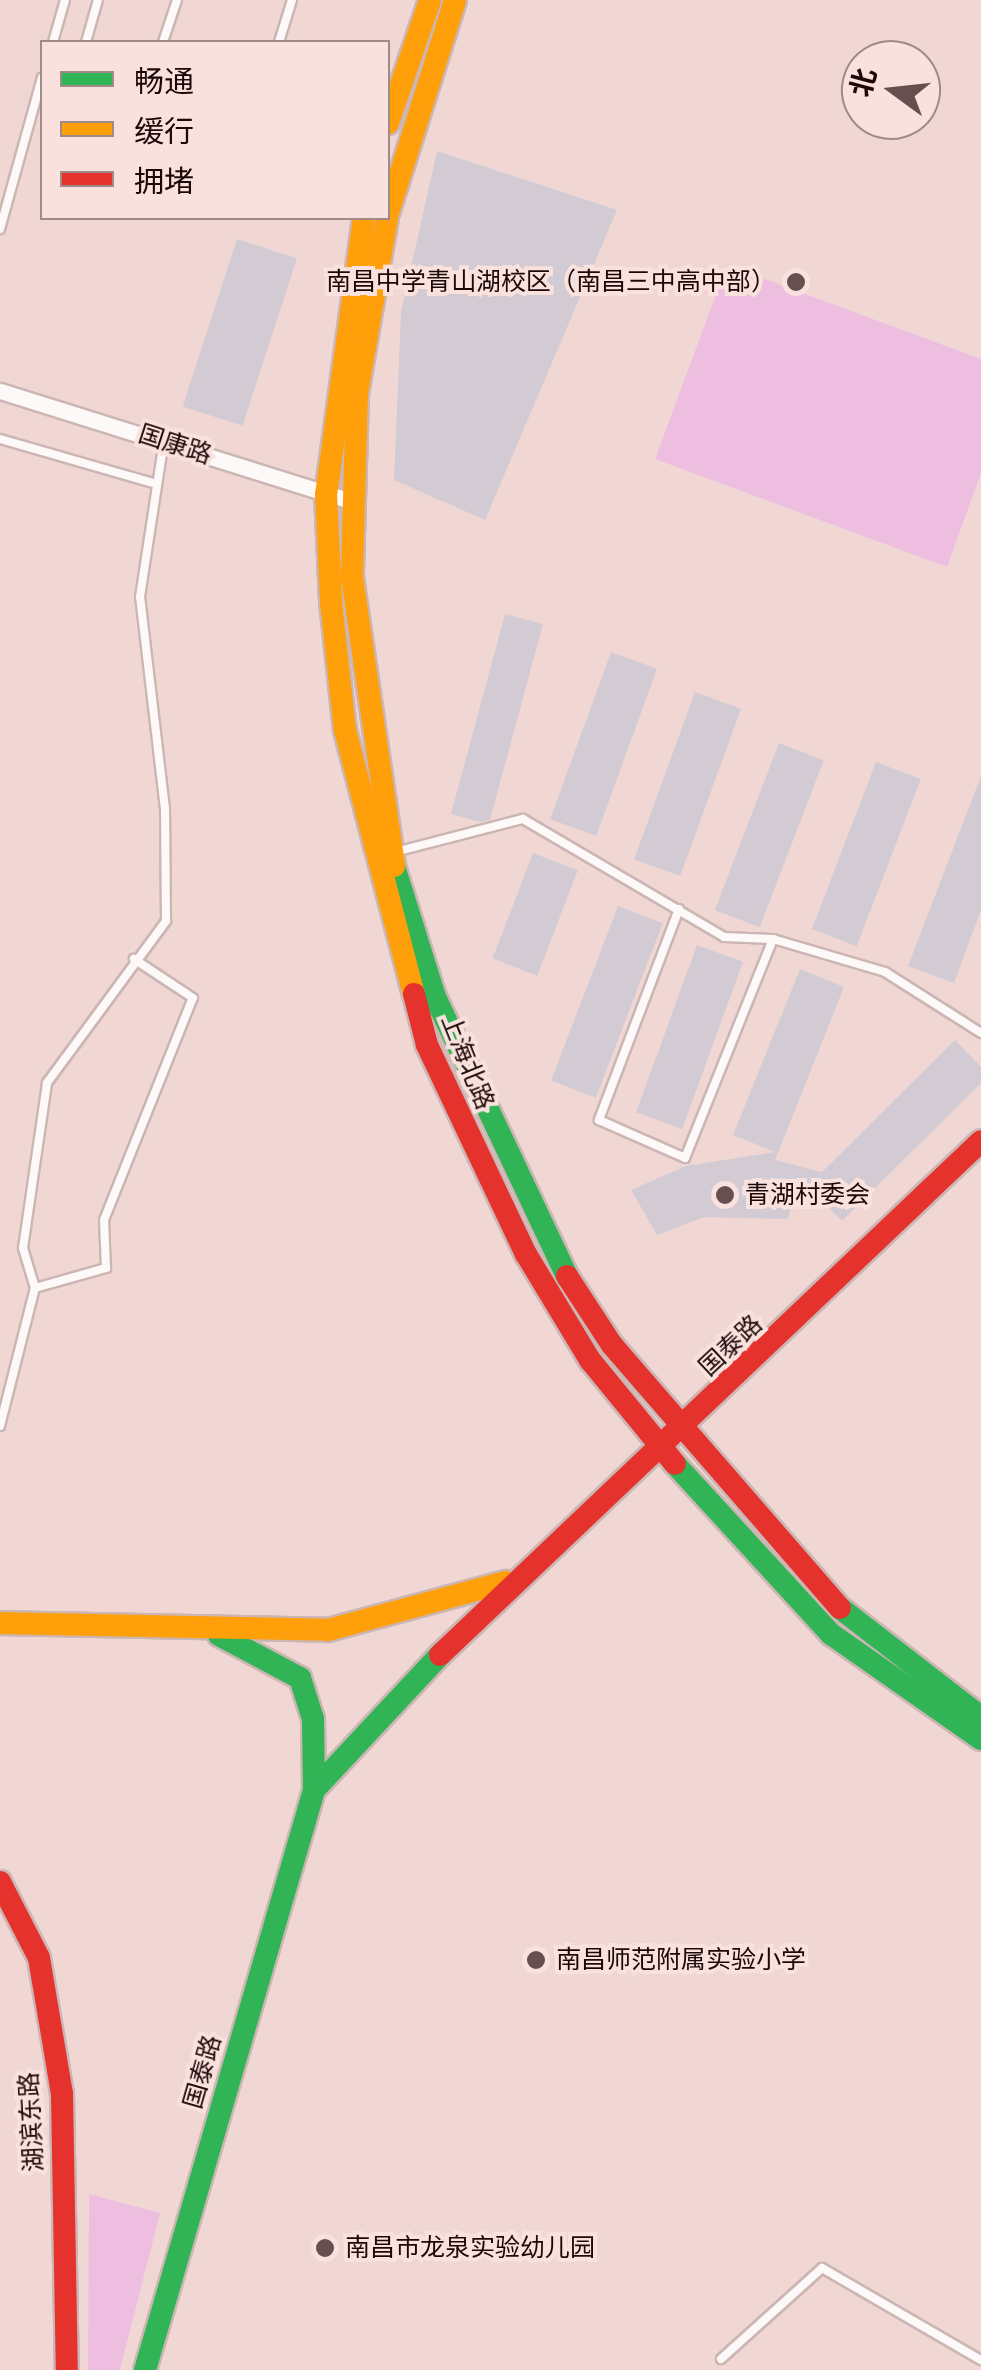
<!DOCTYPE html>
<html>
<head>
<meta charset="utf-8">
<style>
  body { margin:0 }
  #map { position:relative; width:981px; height:2370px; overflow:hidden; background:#f0d7d4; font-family:"Work Sans","Noto Sans SC",sans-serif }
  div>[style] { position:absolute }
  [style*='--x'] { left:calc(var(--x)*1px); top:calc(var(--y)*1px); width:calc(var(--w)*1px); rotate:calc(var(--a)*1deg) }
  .green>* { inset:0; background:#eebee1 }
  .building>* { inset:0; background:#d3cbd3; transform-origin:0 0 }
  .roads { filter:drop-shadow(2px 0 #ccb6b4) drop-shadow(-2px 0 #ccb6b4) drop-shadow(0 2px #ccb6b4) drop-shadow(0 -2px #ccb6b4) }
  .lane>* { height:8px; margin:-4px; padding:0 4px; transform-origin:4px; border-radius:4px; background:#fdf9f9 }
  .street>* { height:15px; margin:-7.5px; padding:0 7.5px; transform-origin:7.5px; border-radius:7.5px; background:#fdf9f9 }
  .fast>* { height:22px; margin:-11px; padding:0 11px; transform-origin:11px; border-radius:11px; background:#30b455 }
  .slow>* { height:22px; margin:-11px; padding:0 11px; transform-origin:11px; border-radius:11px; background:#ff9f0a }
  .jam>* { height:22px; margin:-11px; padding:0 11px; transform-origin:11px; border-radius:11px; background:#e5322d }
  .dots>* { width:28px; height:28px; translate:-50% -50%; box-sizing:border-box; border:5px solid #f9e1dd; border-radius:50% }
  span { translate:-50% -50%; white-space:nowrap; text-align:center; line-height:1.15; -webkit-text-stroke:8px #f9e1dd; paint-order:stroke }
  .poi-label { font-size:25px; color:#1b0807 }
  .right { translate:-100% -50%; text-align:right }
  .left { translate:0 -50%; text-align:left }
  .street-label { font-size:25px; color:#1b0807 }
  .legend { position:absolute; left:40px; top:40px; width:350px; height:180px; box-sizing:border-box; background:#f9e1dd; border:2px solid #a08a87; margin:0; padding:12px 18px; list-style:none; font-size:30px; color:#1b0807 }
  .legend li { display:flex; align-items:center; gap:20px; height:50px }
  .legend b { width:50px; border:2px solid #a08a87 }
  .north { position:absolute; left:841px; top:40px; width:100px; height:100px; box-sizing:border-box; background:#f9e1dd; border:2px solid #a08a87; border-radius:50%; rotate:285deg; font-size:28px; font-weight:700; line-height:40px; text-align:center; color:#1b0807 }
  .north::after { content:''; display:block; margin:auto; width:35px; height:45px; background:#66504f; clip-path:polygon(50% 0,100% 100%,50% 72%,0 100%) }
</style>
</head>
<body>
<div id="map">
  <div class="green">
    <i style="clip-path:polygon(727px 265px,981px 359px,981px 473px,947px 567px,655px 459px)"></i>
    <i style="clip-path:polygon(89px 2194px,160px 2213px,120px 2370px,88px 2370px)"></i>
  </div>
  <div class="building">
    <i style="clip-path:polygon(437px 151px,617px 210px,485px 520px,394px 480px,401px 312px)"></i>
    <i style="left:237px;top:239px;width:63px;height:176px;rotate:18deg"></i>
    <i style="clip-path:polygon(505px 614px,543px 624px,490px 820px,481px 822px,451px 814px)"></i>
    <i style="left:611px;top:652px;width:49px;height:178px;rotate:20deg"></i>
    <i style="left:695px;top:692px;width:49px;height:178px;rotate:20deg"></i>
    <i style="left:779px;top:743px;width:48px;height:179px;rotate:21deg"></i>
    <i style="left:876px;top:762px;width:48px;height:179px;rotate:21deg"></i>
    <i style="clip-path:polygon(981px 776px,981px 910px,954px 983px,908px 966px)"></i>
    <i style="left:533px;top:853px;width:48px;height:113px;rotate:21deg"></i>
    <i style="left:618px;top:906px;width:48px;height:187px;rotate:21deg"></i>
    <i style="left:697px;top:945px;width:49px;height:178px;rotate:20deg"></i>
    <i style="clip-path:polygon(800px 969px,844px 987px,775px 1160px,822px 1172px,955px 1040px,981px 1067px,981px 1083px,842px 1221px,799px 1178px,788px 1219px,704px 1217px,657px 1235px,631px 1190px,686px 1166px,775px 1152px,733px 1135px)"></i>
  </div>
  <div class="roads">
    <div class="lane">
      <i style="--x:53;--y:42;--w:44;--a:-74.1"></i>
      <i style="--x:86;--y:42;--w:44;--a:-74.1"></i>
      <i style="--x:163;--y:42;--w:44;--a:-71.6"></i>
      <i style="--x:279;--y:42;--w:44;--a:-72.8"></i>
      <i style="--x:0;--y:229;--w:157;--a:-74.5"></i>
      <i style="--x:0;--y:439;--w:163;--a:16"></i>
      <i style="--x:395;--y:852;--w:132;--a:-14.5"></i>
      <i style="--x:523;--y:819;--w:233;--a:30.4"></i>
      <i style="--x:724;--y:937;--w:49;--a:2.3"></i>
      <i style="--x:773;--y:939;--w:117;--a:16.4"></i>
      <i style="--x:885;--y:972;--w:114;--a:32.4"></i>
      <i style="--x:679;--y:909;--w:226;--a:110.8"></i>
      <i style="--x:599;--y:1120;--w:94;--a:23.8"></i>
      <i style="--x:685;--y:1158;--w:236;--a:-68.1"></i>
      <i style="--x:35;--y:1288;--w:74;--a:-15.7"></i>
      <i style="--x:106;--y:1268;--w:48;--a:-92.4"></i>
      <i style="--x:104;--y:1220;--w:239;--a:-68.2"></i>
      <i style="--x:193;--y:998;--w:71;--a:-146.5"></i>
      <i style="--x:0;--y:1426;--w:142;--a:-75.8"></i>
      <i style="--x:35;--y:1288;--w:42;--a:-106.7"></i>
      <i style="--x:23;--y:1248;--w:167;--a:-81.7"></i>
      <i style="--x:47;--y:1083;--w:201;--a:-53.7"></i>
      <i style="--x:166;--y:921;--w:112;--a:-90.5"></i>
      <i style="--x:165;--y:809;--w:213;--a:-96.7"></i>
      <i style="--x:140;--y:597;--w:158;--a:-81.3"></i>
      <i style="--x:721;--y:2359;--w:136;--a:-42"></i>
      <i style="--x:822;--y:2268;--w:184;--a:30.1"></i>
    </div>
    <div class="street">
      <i style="--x:0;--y:391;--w:367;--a:17.4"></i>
    </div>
    <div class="fast">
      <i style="--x:394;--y:866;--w:137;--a:72.6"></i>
      <i style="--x:435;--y:997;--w:309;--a:64.7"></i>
      <i style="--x:675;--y:1464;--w:231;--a:47.5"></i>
      <i style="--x:831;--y:1634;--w:183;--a:35"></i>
      <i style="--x:840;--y:1608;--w:178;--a:37.7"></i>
      <i style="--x:219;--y:1635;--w:92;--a:28"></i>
      <i style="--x:300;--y:1678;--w:43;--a:72.4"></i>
      <i style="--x:313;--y:1719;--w:71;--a:89.2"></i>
      <i style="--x:145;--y:2370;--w:604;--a:-73.75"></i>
      <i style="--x:314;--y:1790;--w:185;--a:-47"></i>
    </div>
    <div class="slow">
      <i style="--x:388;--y:123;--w:130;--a:-71.1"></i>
      <i style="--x:388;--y:213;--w:223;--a:-72.5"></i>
      <i style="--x:364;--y:218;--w:279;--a:97.8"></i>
      <i style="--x:326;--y:494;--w:108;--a:87.3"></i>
      <i style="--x:331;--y:602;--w:129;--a:83.8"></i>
      <i style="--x:345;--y:730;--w:273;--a:75.4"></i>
      <i style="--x:387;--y:218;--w:178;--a:99.7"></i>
      <i style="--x:357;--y:393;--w:184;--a:91.6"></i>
      <i style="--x:352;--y:577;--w:292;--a:81.7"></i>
      <i style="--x:0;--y:1623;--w:328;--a:1.2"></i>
      <i style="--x:328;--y:1630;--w:184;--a:-15.1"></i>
    </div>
    <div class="jam">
      <i style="--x:414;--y:994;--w:53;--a:75.7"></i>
      <i style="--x:427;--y:1045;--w:231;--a:64.7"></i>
      <i style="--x:526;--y:1254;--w:124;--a:58.9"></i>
      <i style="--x:590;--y:1360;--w:134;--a:50.7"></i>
      <i style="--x:567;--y:1276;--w:82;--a:56.9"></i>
      <i style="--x:612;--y:1345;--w:348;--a:49.1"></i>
      <i style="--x:440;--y:1655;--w:746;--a:-43.53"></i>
      <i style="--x:0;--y:1882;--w:85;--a:62.8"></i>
      <i style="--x:39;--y:1958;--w:138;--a:80.4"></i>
      <i style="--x:62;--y:2094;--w:276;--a:89"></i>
    </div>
  </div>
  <div class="dots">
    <i style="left:796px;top:282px;background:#66504f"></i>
    <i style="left:725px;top:1195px;background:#66504f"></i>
    <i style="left:536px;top:1960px;background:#66504f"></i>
    <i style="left:325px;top:2248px;background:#66504f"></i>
  </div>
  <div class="poi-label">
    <span class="right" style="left:776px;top:282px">南昌中学青山湖校区（南昌三中高中部）</span>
    <span class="left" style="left:745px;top:1195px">青湖村委会</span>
    <span class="left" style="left:556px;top:1960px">南昌师范附属实验小学</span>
    <span class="left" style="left:345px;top:2248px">南昌市龙泉实验幼儿园</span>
  </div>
  <div class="street-label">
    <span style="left:175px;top:445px;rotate:18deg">国康路</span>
    <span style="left:467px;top:1062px;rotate:68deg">上海北路</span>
    <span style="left:731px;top:1346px;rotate:-43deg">国泰路</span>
    <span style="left:203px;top:2072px;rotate:-74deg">国泰路</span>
    <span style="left:32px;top:2122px;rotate:-93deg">湖滨东路</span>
  </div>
  <ul class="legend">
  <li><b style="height:12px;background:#30b455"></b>畅通</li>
  <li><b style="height:12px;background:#ff9f0a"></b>缓行</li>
  <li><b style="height:12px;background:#e5322d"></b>拥堵</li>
  </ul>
  <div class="north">北</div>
</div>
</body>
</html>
